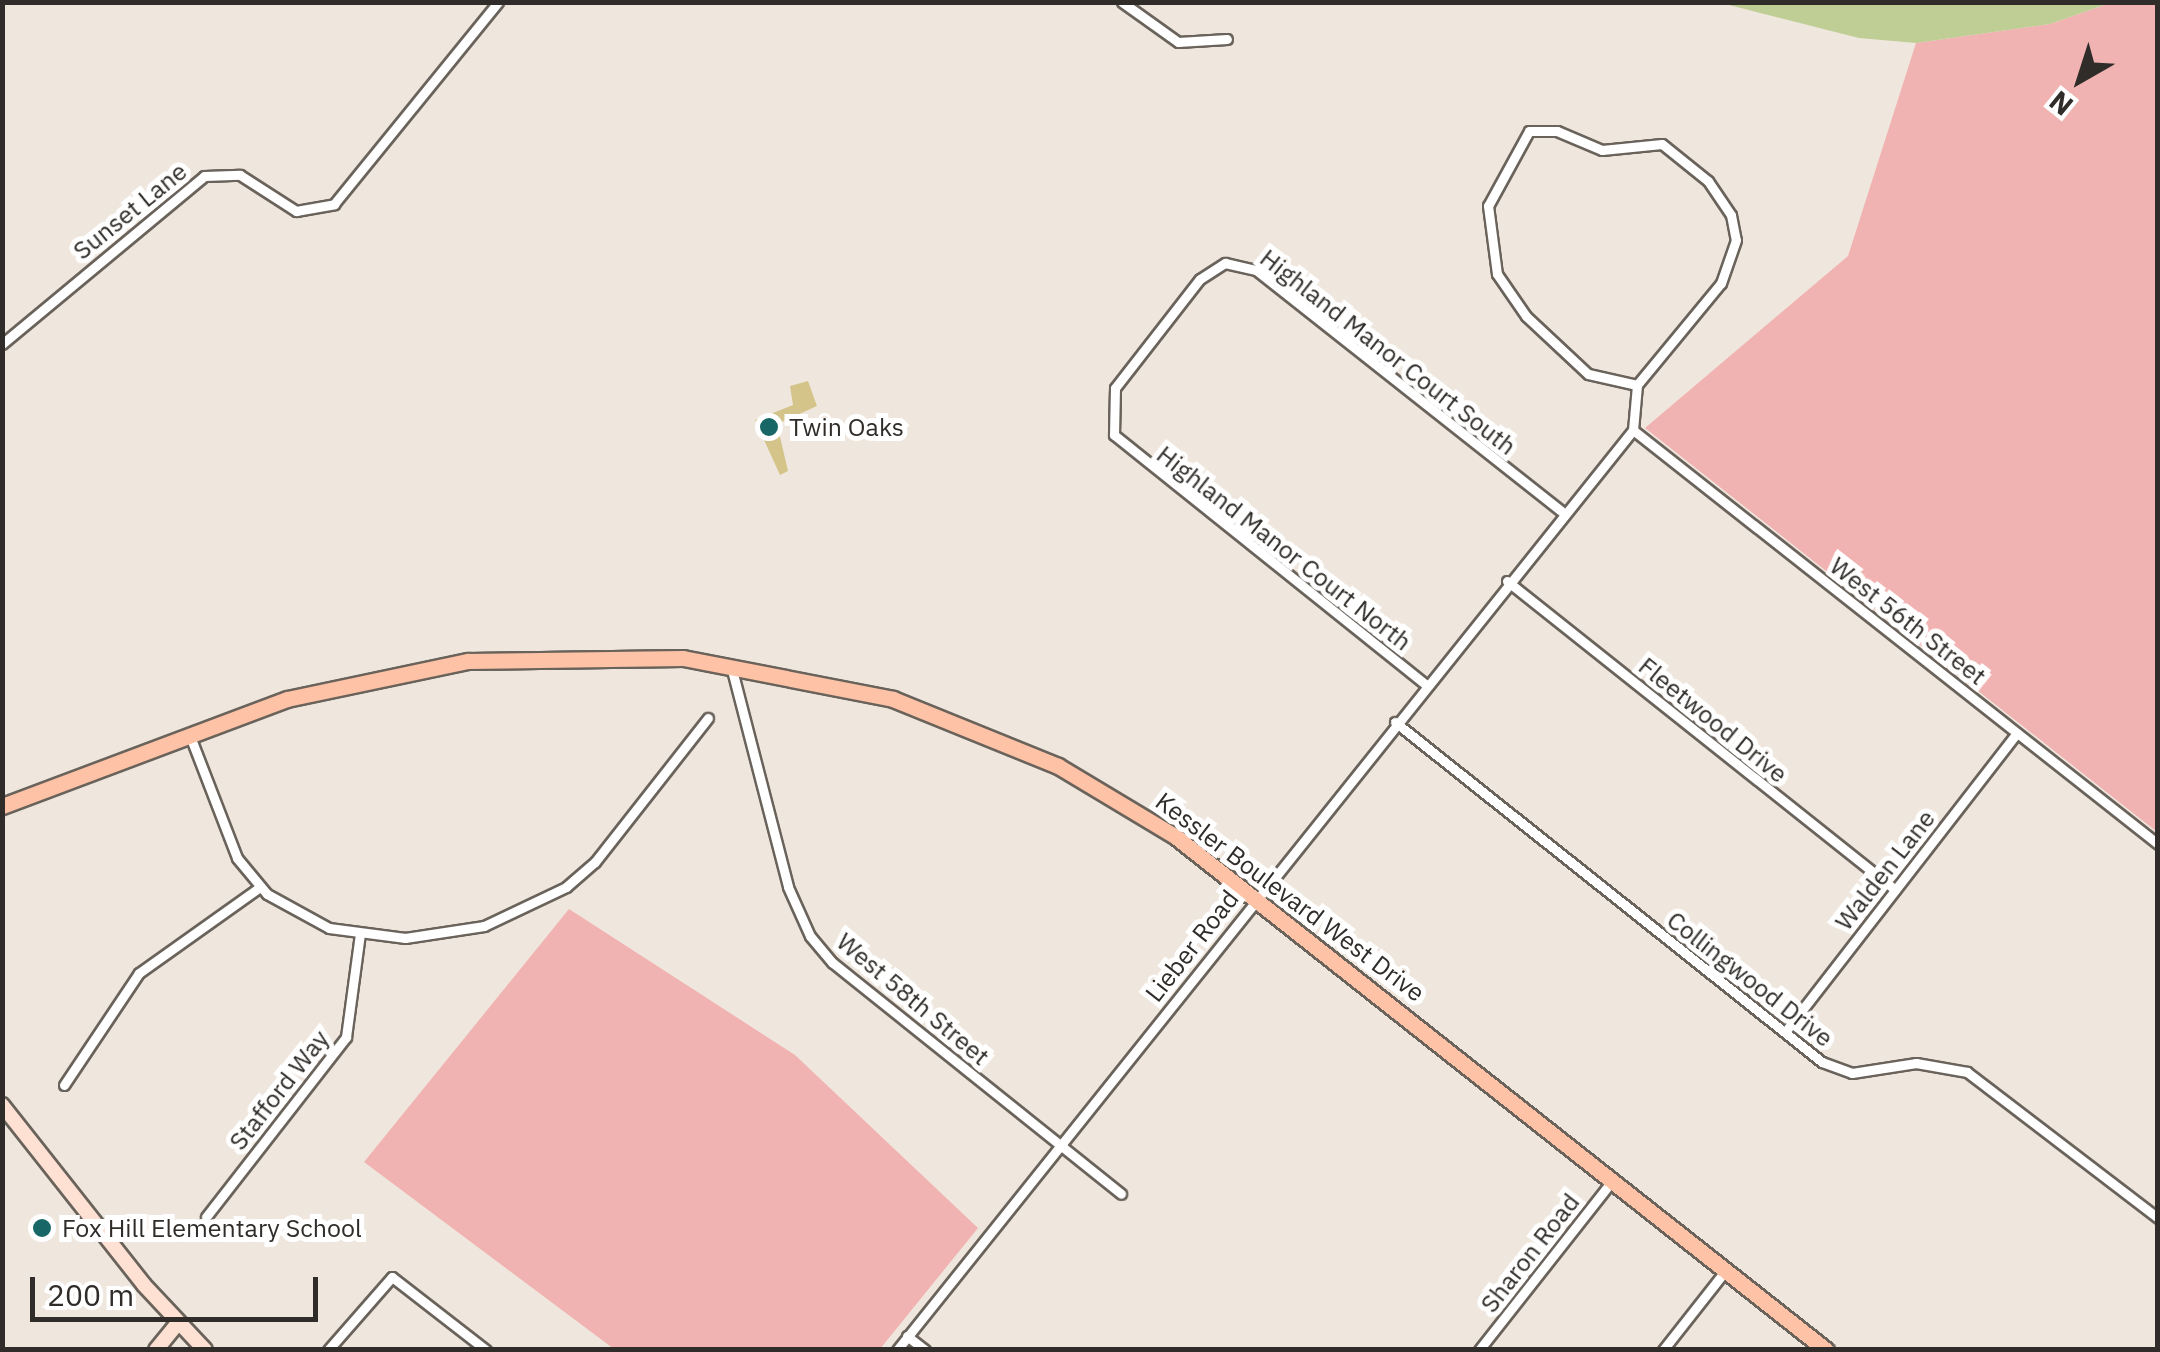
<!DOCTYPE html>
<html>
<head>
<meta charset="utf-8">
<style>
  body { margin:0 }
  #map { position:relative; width:2160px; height:1352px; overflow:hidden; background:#efe7de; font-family:"IBM Plex Sans",sans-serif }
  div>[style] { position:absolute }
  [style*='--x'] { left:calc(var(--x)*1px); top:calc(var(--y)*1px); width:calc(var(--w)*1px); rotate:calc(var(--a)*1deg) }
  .green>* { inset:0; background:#f1b3b1 }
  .water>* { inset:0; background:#bfce94 }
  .building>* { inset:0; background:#d4c48a }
  .roads { filter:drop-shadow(2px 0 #6a635b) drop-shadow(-2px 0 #6a635b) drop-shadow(0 2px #6a635b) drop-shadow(0 -2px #6a635b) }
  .street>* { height:9px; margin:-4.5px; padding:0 4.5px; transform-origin:4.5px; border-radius:4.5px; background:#fff }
  .secondary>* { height:14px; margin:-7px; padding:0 7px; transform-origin:7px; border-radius:7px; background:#fee1d3 }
  .primary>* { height:15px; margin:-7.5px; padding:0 7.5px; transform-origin:7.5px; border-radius:7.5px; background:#fec2a6 }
  .dots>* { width:28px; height:28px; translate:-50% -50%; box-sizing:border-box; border:5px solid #fff; border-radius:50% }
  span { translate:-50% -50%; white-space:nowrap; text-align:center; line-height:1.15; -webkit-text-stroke:10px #fff; paint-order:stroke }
  .street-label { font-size:25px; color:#2f2c29 }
  .poi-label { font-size:25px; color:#2f2c29 }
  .left { translate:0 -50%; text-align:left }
  .frame { position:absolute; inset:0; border:5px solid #2f2c29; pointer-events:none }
  .north { position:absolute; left:2030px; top:30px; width:100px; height:100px; -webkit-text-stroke:8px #fff; paint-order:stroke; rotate:219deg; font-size:28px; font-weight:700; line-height:40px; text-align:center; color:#2f2c29 }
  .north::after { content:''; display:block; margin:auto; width:35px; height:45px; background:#2f2c29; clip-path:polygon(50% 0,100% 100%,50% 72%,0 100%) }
  .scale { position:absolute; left:30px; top:1277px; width:288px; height:45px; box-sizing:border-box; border:5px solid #2f2c29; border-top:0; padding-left:12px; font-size:30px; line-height:35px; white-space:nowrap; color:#2f2c29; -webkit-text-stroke:8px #fff; paint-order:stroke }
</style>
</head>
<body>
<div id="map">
  <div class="green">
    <i style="clip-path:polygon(2110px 3px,2157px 3px,2157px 832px,1645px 428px,1848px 256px,1916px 43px,2050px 24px)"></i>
    <i style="clip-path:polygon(569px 909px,795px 1055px,978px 1228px,880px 1349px,614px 1349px,364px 1162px)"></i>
  </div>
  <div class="water">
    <i style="clip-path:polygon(1721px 3px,2110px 3px,2050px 24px,1916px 43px,1859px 38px)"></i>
  </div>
  <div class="building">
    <i style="clip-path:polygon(808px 381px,817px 406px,777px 424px,788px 471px,780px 475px,755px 420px,793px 405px,790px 386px)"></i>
  </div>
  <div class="roads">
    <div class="street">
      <i style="--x:1122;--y:2;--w:69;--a:35.5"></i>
      <i style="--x:1178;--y:42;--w:49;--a:-3.5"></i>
      <i style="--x:1529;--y:131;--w:28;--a:0"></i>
      <i style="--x:1557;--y:131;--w:49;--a:22.9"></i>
      <i style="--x:1602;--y:150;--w:60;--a:-5.7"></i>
      <i style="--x:1662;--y:144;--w:59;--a:38.8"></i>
      <i style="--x:1708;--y:181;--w:41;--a:55.9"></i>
      <i style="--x:1731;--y:215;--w:25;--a:79"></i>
      <i style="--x:1736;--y:240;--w:46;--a:109.2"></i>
      <i style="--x:1721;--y:283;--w:132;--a:129.5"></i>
      <i style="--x:1637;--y:385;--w:50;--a:-167.3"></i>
      <i style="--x:1588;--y:374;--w:85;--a:-136.9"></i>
      <i style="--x:1526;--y:316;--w:51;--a:-124.6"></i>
      <i style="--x:1497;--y:274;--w:69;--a:-97.5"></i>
      <i style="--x:1488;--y:206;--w:85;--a:-61.3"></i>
      <i style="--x:2;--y:344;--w:263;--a:-39.7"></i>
      <i style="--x:204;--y:176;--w:36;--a:-2"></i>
      <i style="--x:240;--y:175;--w:67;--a:32.7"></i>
      <i style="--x:296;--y:211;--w:39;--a:-10"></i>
      <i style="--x:334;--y:204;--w:260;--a:-50.9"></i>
      <i style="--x:1633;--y:430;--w:669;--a:38.26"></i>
      <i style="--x:1633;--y:430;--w:45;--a:-84.9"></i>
      <i style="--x:1507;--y:581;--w:496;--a:38.5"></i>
      <i style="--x:731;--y:666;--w:228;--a:75.5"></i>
      <i style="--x:788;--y:887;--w:54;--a:65.8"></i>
      <i style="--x:810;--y:936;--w:35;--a:50"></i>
      <i style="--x:833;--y:963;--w:369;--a:38.7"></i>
      <i style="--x:1425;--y:684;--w:398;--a:-141.3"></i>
      <i style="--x:1114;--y:435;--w:47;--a:-88.8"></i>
      <i style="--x:1115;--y:388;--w:138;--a:-52.1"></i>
      <i style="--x:1200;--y:279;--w:30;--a:-33"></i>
      <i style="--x:1225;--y:263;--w:32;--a:13"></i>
      <i style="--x:1256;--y:270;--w:389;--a:38.3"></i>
      <i style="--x:1395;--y:722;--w:546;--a:38.53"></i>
      <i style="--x:1822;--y:1062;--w:32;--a:20"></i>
      <i style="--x:1852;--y:1073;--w:65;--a:-8.9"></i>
      <i style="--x:1916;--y:1063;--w:52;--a:10"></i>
      <i style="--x:1967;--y:1072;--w:240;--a:37.4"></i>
      <i style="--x:190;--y:736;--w:131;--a:68.9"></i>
      <i style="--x:237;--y:858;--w:47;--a:50.2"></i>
      <i style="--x:267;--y:894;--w:71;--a:28.7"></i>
      <i style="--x:329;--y:928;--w:77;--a:7.5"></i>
      <i style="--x:405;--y:938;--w:80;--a:-8.6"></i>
      <i style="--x:484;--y:926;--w:91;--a:-25.4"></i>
      <i style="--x:566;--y:887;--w:38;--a:-41"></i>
      <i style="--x:595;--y:862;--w:183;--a:-51.9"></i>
      <i style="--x:1785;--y:1032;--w:378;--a:-52.2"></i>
      <i style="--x:64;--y:1085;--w:135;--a:-56.2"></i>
      <i style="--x:139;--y:973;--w:148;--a:-35.4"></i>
      <i style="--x:206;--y:1217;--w:228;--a:-52.1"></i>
      <i style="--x:346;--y:1037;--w:104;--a:-82.3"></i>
      <i style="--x:907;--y:1336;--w:23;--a:38"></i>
      <i style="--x:328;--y:1350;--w:97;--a:-48.8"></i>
      <i style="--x:392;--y:1277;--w:119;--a:37.8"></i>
      <i style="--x:897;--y:1350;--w:1178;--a:-51.34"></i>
      <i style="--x:1479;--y:1350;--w:215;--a:-51.8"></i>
      <i style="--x:1663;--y:1350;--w:102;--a:-51.8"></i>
    </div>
    <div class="secondary">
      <i style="--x:2;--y:1105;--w:229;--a:51.7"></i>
      <i style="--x:144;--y:1285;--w:89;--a:46.8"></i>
      <i style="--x:156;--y:1350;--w:35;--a:-51"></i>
    </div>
    <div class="primary">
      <i style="--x:2;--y:806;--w:304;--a:-20.6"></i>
      <i style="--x:287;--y:699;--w:185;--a:-11.9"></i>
      <i style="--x:468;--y:661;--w:215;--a:-0.8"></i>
      <i style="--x:683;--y:658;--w:214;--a:11"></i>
      <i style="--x:893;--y:699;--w:178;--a:22.1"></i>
      <i style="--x:1058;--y:766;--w:138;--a:31"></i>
      <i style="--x:1176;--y:837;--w:828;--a:38.28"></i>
    </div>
  </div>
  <div class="dots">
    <i style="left:769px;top:427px;background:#186666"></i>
    <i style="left:42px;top:1228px;background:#186666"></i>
  </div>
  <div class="street-label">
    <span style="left:130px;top:211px;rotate:-39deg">Sunset Lane</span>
    <span style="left:1388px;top:352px;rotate:38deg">Highland Manor Court South</span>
    <span style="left:1284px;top:548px;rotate:38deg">Highland Manor Court North</span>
    <span style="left:1908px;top:621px;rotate:38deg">West 56th Street</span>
    <span style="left:1713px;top:720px;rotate:39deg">Fleetwood Drive</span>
    <span style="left:1885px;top:870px;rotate:-52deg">Walden Lane</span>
    <span style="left:1290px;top:897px;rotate:37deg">Kessler Boulevard West Drive</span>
    <span style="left:1192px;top:946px;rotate:-52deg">Lieber Road</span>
    <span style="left:1750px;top:979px;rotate:38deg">Collingwood Drive</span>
    <span style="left:913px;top:999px;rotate:40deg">West 58th Street</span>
    <span style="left:279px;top:1090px;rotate:-52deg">Stafford Way</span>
    <span style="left:1530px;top:1253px;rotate:-52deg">Sharon Road</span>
  </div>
  <div class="poi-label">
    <span class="left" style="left:789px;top:427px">Twin Oaks</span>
    <span class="left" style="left:62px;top:1228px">Fox Hill Elementary School</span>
  </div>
  <div class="frame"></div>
  <div class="north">N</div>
  <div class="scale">200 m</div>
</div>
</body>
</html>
